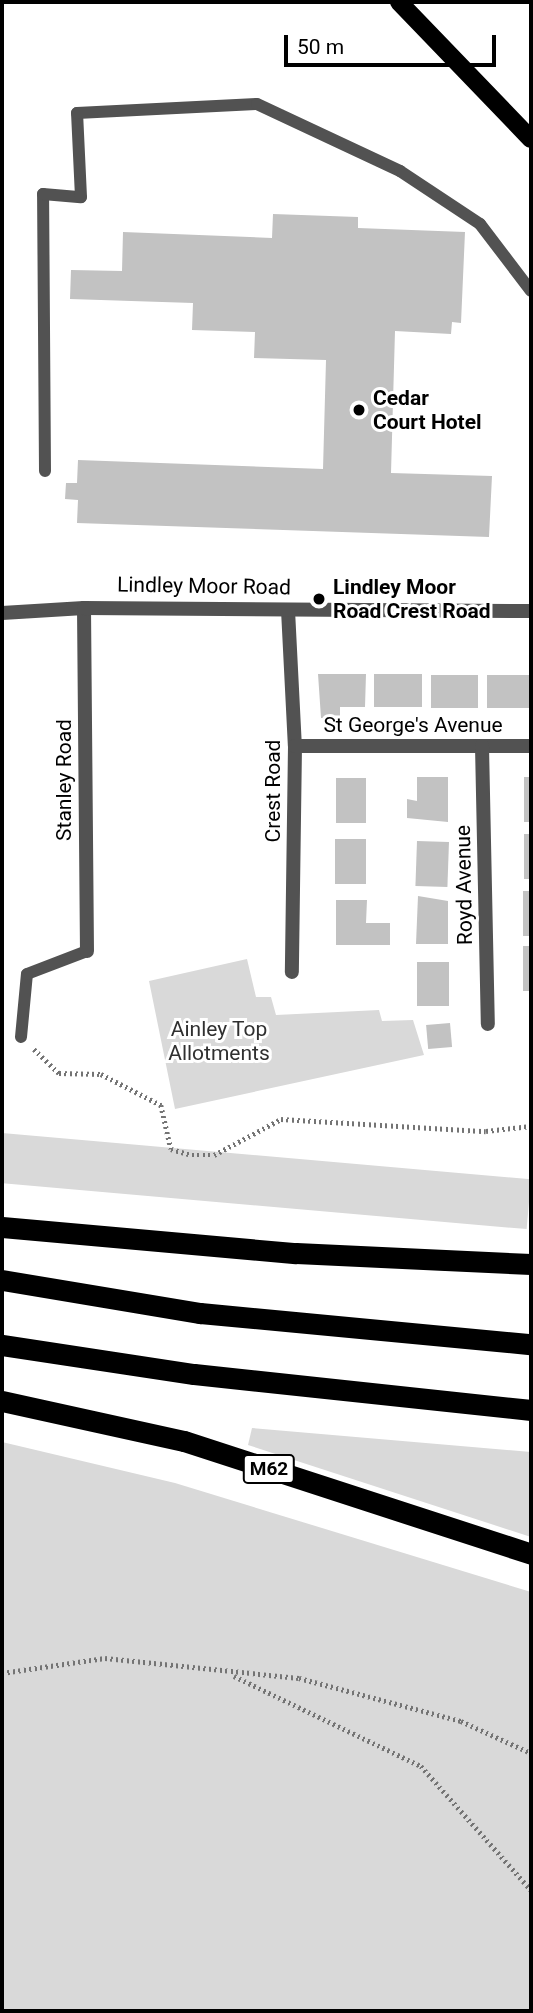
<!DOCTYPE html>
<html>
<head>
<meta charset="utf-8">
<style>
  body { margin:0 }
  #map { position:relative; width:533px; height:2013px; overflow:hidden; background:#fff; font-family:Roboto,sans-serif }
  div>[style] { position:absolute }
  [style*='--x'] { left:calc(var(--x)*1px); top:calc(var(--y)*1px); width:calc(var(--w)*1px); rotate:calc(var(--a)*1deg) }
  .green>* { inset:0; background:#d9d9d9; transform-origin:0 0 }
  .building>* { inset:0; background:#c2c2c2; transform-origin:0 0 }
  .path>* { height:4.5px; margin-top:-2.25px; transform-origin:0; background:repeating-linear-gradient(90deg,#747474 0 2px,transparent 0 5.5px) }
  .lane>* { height:12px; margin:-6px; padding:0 6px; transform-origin:6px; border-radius:6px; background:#525252 }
  .street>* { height:14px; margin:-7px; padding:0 7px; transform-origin:7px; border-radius:7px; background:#525252 }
  .primary>* { height:18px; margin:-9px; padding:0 9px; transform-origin:9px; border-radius:9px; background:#000 }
  .highway>* { height:21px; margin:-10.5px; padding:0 10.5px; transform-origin:10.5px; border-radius:10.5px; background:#000 }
  .dots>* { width:19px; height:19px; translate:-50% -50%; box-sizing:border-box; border:4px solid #fff; border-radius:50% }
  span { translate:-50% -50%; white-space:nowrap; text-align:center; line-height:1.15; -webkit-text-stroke:6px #fff; paint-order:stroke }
  .shield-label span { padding:2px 5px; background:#fff; border:2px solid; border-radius:5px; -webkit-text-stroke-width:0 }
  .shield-label { font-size:19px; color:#000; font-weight:700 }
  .poi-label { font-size:21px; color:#000; font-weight:700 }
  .left { translate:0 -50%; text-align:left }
  .street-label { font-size:21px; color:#000 }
  .park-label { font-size:21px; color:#303030 }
  .frame { position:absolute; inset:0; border:4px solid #000; pointer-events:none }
  .scale { position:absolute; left:284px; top:35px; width:212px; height:32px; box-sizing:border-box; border:4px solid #000; border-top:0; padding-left:9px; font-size:21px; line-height:24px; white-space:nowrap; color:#000; -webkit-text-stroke:5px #fff; paint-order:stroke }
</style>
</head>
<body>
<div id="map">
  <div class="green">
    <i style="clip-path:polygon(247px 959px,256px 997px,271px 997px,276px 1015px,379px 1010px,382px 1021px,413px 1020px,424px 1055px,175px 1109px,149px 981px)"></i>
    <i style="left:2px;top:1133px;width:531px;height:50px;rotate:5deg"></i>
    <i style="clip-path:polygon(252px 1428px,531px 1452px,531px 1537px,248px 1445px)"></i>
    <i style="clip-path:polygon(2px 1442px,175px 1483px,531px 1592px,531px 2011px,2px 2011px)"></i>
  </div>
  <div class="building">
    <i style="clip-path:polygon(273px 214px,358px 217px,358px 228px,465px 232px,461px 323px,452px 322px,451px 334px,395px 331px,391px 473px,492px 476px,489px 537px,77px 523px,78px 500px,65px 499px,66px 483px,77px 483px,78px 460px,323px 469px,326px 360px,254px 358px,255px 332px,192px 330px,193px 303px,70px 299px,71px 270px,122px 271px,123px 232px,272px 238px)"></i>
    <i style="clip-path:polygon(318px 674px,366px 674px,365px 707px,340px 707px,340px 718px,321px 718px)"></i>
    <i style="left:374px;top:674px;width:48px;height:33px"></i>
    <i style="left:431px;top:675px;width:47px;height:33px"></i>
    <i style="left:487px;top:675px;width:44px;height:33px"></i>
    <i style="clip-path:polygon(417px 777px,448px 777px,448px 822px,407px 818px,407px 799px,417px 801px)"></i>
    <i style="left:524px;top:777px;width:7px;height:45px"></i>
    <i style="left:336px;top:778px;width:30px;height:45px"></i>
    <i style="left:524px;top:834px;width:7px;height:45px"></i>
    <i style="left:335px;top:839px;width:31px;height:45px"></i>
    <i style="left:417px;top:841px;width:32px;height:45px;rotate:2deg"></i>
    <i style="left:531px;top:891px;width:45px;height:8px;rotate:90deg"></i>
    <i style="clip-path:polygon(418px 896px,448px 901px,448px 944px,416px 944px)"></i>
    <i style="clip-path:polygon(336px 900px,367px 900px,366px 923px,390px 923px,390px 945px,336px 945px)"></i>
    <i style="left:523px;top:946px;width:8px;height:45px"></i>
    <i style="left:417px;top:962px;width:32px;height:44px"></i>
    <i style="left:450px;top:1023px;width:24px;height:24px;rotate:85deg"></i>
  </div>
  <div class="path">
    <i style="--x:34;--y:1049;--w:35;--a:44"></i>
    <i style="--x:59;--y:1073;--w:42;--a:1.4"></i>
    <i style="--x:101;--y:1074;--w:68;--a:27.3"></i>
    <i style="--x:161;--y:1105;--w:45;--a:77.2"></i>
    <i style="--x:171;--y:1149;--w:22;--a:16"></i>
    <i style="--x:192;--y:1155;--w:22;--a:0"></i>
    <i style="--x:214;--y:1155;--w:76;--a:-28.2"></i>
    <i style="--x:281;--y:1119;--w:205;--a:3.4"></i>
    <i style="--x:486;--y:1131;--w:45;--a:-6.3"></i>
    <i style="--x:2;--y:1673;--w:104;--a:-8.3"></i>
    <i style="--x:105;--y:1658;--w:195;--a:5.9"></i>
    <i style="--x:299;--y:1678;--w:168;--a:14.9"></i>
    <i style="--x:461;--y:1721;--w:77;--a:24.6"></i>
    <i style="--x:234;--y:1676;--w:208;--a:25.7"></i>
    <i style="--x:421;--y:1766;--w:166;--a:48.4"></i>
  </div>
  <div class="lane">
    <i style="--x:45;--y:471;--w:277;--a:-90.4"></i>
    <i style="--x:43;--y:194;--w:38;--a:5"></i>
    <i style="--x:81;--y:197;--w:84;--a:-92.7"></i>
    <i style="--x:77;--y:113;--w:180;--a:-2.9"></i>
    <i style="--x:257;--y:104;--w:158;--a:25.1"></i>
    <i style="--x:400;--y:171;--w:96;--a:33.5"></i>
    <i style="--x:480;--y:224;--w:84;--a:52.7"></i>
    <i style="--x:21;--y:1037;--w:63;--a:-84.6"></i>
    <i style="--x:27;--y:974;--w:64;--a:-21"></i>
  </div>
  <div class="street">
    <i style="--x:84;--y:608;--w:343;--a:89.5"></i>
    <i style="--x:288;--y:610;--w:136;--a:87.1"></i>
    <i style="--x:295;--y:746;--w:226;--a:90.8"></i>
    <i style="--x:2;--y:613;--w:82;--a:-3.5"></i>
    <i style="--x:84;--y:608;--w:447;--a:0.4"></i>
    <i style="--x:295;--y:746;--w:236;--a:0"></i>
    <i style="--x:482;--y:746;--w:278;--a:88.8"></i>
  </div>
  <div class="primary">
    <i style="--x:399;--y:2;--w:190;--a:46.1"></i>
  </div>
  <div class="highway">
    <i style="--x:2;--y:1227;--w:295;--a:5.1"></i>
    <i style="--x:296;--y:1253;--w:235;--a:2.7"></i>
    <i style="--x:2;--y:1280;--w:201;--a:9.5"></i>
    <i style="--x:200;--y:1313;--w:332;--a:5.4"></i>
    <i style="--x:2;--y:1345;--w:194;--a:8.6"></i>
    <i style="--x:194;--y:1374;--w:339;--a:6.1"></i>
    <i style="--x:2;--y:1401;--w:186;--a:12.4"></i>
    <i style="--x:184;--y:1441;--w:365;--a:18"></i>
  </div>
  <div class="dots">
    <i style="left:359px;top:410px;background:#000"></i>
    <i style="left:319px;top:599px;background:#000"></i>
  </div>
  <div class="shield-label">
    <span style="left:269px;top:1469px">M62</span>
  </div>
  <div class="poi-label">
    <span class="left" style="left:373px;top:410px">Cedar<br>Court Hotel</span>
    <span class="left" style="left:333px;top:599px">Lindley Moor<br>Road Crest Road</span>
  </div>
  <div class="street-label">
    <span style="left:204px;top:586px;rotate:1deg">Lindley Moor Road</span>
    <span style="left:413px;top:725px">St George's Avenue</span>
    <span style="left:64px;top:780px;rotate:-90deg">Stanley Road</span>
    <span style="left:273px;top:791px;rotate:-90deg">Crest Road</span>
    <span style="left:464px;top:885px;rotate:-91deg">Royd Avenue</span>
  </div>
  <div class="park-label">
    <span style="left:219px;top:1041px">Ainley Top<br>Allotments</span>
  </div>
  <div class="frame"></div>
  <div class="scale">50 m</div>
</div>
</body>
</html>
